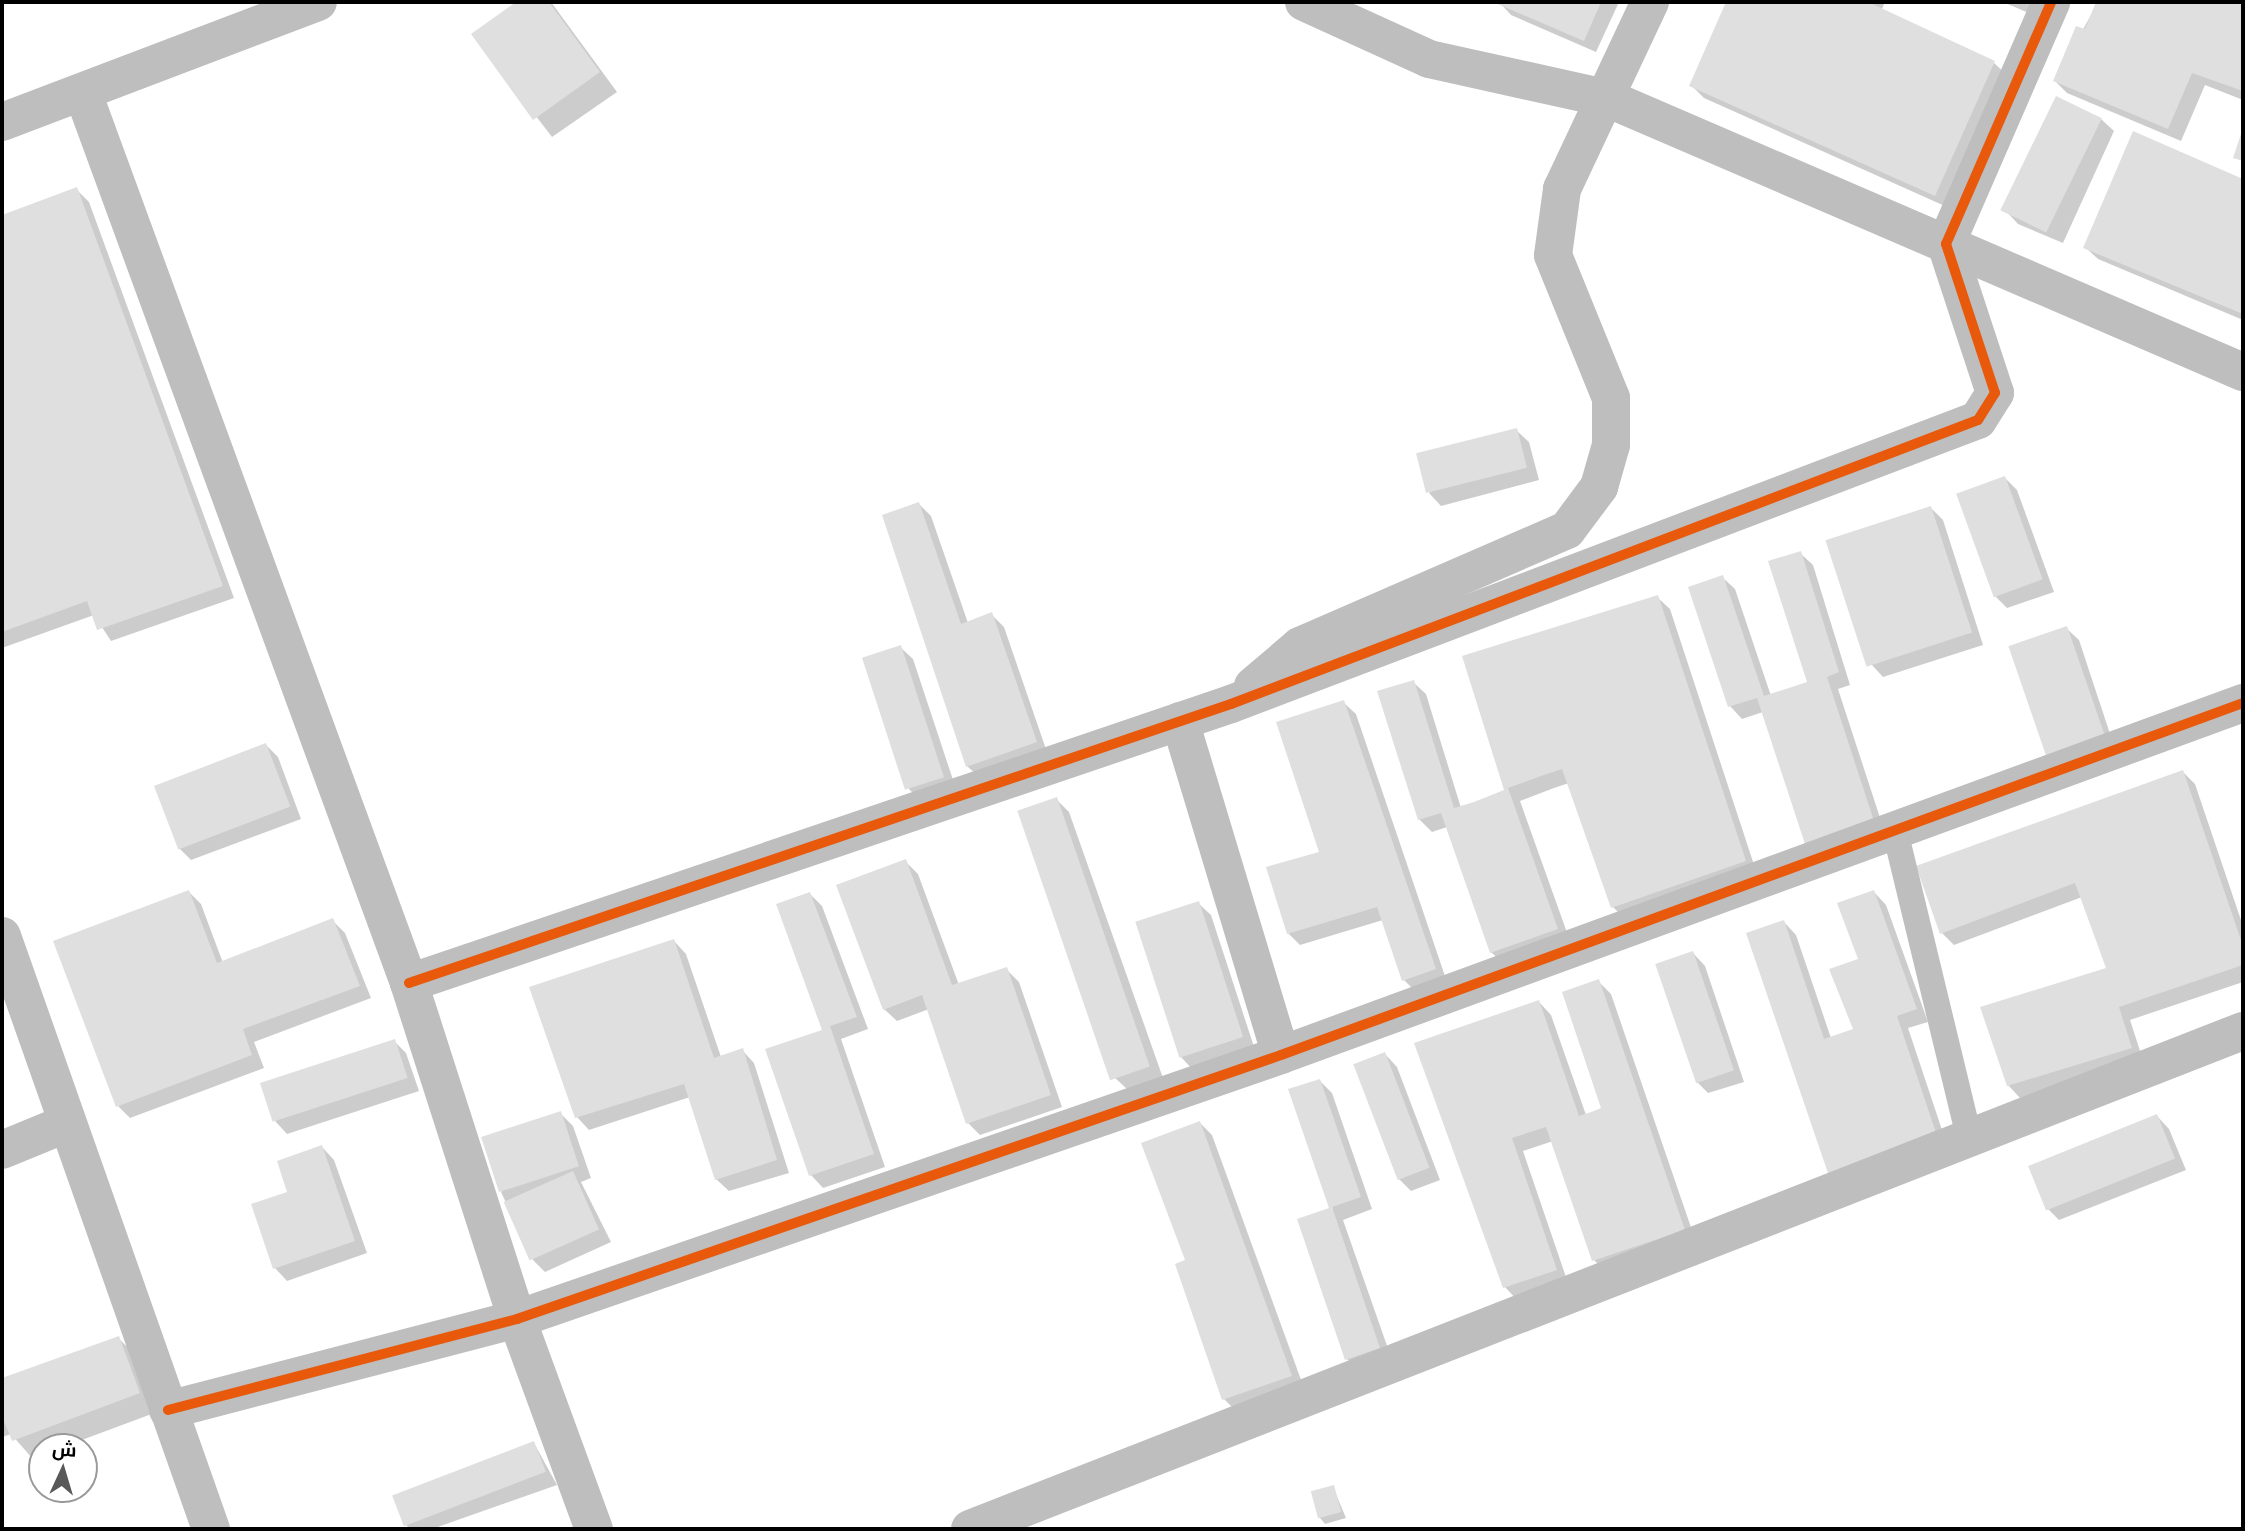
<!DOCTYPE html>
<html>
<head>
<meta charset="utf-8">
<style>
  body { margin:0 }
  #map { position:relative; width:2245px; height:1531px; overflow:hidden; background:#fff; font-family:Raleway,Cairo,sans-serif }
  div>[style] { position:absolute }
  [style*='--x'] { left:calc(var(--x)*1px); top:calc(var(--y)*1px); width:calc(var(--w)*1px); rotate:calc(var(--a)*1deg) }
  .shadow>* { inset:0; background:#0003 }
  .building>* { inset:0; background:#dfdfdf; transform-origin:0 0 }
  .service>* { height:26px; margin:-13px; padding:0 13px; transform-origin:13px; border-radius:13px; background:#bebebe }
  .minor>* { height:38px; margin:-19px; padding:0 19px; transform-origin:19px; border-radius:19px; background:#bebebe }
  .cycleway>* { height:10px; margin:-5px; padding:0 5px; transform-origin:5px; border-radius:5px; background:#e8590c }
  span { translate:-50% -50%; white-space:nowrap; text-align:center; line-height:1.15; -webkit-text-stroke:5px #fff; paint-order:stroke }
  .frame { position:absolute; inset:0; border:4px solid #000; pointer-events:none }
  .north { position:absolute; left:28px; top:1433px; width:70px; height:70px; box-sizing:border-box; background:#fff; border:2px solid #999; border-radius:50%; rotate:4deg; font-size:19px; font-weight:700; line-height:28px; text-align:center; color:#000 }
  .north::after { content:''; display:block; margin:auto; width:24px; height:32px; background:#595959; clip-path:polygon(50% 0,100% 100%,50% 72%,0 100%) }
</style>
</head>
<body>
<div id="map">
  <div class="shadow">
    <i style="clip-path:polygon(519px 2px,551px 2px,617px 92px,552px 137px,473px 34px)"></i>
    <i style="clip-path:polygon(1499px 2px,1619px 2px,1596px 52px,1511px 15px)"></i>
    <i style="clip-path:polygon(1727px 2px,1885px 2px,1881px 11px,1994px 63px,2007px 75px,1947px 207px,1704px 98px,1691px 85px)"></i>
    <i style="clip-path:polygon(2003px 2px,2042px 2px,2036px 16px)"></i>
    <i style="clip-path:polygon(2098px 2px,2243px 2px,2243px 100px,2205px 85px,2181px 141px,2067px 93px,2055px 81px)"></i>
    <i style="clip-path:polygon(2101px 119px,2114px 131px,2063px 243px,2018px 224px,2006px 211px)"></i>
    <i style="clip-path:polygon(2134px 134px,2243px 181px,2243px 320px,2098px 259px,2085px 247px)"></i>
    <i style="clip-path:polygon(76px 189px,89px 202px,234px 598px,111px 641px,94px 615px,2px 648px,2px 217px)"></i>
    <i style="clip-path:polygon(1516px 430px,1529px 442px,1539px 480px,1441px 506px,1429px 493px)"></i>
    <i style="clip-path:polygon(2005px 478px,2017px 490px,2054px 592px,2007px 608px,1995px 596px)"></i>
    <i style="clip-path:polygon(919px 504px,931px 516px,968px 623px,992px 615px,1004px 627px,1048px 755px,980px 778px,967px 766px)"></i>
    <i style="clip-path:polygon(1931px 508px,1943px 520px,1983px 645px,1883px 677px,1871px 664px)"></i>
    <i style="clip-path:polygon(1800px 553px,1813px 565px,1850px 685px,1838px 689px,1885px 833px,1763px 712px,1742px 719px,1730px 706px,1722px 577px,1735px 589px,1771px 696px,1809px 684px)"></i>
    <i style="clip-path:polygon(1657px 597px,1670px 609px,1757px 874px,1625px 919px,1613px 907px,1569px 783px,1554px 788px,1520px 801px,1570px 941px,1504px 964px,1491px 952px,1447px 827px,1432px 832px,1419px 819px,1413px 682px,1426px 694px,1461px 808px,1506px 791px,1464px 657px)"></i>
    <i style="clip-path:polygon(2066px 628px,2079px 640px,2117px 755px,2049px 760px)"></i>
    <i style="clip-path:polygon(900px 647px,913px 659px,956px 789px,921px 802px,909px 789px)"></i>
    <i style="clip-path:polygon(1343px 702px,1356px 714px,1447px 982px,1416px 992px,1404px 980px,1383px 920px,1300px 945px,1288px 933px,1321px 853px)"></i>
    <i style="clip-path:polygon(266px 745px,278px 757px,301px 819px,191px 860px,178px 847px)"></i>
    <i style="clip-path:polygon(2183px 772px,2195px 784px,2243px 926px,2243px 982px,2130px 1020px,2143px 1060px,2020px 1098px,2008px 1085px,2108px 969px,2082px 897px,1954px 945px,1942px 933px)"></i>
    <i style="clip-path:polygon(1056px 799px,1069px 812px,1163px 1078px,1127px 1089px,1114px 1077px)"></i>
    <i style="clip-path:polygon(905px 861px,918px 874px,959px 985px,1006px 969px,1019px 982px,1062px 1107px,980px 1135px,968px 1123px,929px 1009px,897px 1021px,884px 1009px)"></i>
    <i style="clip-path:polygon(189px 892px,201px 904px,223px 963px,332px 920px,345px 933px,371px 998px,254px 1042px,264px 1068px,130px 1118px,118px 1106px)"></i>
    <i style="clip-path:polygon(1874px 892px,1886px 905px,1928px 1022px,1908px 1028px,1951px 1157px,1845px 1193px,1784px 922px,1796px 935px,1831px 1038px,1855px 1031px)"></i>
    <i style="clip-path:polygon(810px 894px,822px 906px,868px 1029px,841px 1039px,885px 1167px,823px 1188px,811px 1175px,768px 1050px,825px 1031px)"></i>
    <i style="clip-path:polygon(1198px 903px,1211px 915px,1255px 1050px,1193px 1070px,1181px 1057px)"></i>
    <i style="clip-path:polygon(674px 941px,686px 954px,721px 1057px,742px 1050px,754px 1063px,789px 1173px,729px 1191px,716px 1179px,690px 1097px,589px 1130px,577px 1117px)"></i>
    <i style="clip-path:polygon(1693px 953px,1705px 966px,1744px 1082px,1708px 1093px,1696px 1081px)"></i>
    <i style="clip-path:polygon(1598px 981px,1611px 994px,1696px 1242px,1606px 1272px,1594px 1260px,1553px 1141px,1523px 1151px,1568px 1283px,1517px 1300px,1505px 1287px,1416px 1044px,1539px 1002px,1551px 1015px,1586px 1115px,1604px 1109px)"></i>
    <i style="clip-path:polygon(394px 1041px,406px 1053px,419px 1091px,287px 1134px,275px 1121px)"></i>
    <i style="clip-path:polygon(1385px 1054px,1397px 1067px,1440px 1180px,1411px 1191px,1399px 1179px)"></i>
    <i style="clip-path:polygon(1320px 1081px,1332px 1093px,1372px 1209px,1343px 1220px,1392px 1360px,1359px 1371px,1347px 1359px)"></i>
    <i style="clip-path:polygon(560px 1113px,573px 1126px,591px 1178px,581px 1182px,611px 1242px,545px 1272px,533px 1260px,501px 1192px)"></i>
    <i style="clip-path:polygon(2157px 1116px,2169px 1129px,2186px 1170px,2059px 1220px,2047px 1208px)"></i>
    <i style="clip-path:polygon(1200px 1123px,1212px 1135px,1304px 1388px,1236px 1411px,1224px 1399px)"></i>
    <i style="clip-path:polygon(322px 1147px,334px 1160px,367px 1253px,287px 1281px,275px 1268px,253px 1206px,290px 1193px)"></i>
    <i style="clip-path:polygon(118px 1338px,137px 1356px,157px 1412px,63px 1447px,42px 1447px,42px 1455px,32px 1458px,11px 1434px,2px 1437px,2px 1380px)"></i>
    <i style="clip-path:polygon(534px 1443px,557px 1485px,432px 1529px,410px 1529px,404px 1523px)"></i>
    <i style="clip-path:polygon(1333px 1487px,1346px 1518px,1325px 1524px,1320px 1518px)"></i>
  </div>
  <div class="building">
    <i style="clip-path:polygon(516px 2px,549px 2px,600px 72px,533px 120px,471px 34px)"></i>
    <i style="clip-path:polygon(1493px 2px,1601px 2px,1584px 41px)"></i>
    <i style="clip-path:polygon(1726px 2px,1868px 2px,1995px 61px,1935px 196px,1689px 86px)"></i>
    <i style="clip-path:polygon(2096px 2px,2243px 2px,2243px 91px,2192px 73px,2168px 129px,2053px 81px,2076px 26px,2085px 29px)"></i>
    <i style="left:2056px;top:96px;width:51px;height:127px;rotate:26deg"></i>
    <i style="clip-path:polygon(2243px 128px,2243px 161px,2233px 158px)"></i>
    <i style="clip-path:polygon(2133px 131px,2243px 179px,2243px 314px,2083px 248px)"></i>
    <i style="clip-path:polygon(77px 187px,223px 586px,97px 630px,87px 601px,2px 632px,2px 215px)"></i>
    <i style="left:1517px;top:428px;width:41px;height:104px;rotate:76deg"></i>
    <i style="left:2005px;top:476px;width:110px;height:52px;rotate:70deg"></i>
    <i style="clip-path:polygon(919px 502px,961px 624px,992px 612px,1037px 742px,966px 767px,882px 515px)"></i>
    <i style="left:1931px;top:506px;width:133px;height:111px;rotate:72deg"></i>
    <i style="clip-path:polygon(1801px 551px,1839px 672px,1827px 677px,1874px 821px,1805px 844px,1757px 698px,1728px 707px,1688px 587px,1723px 575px,1764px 696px,1792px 687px,1807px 682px,1768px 561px)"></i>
    <i style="clip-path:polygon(1658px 595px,1746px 861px,1611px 908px,1562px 769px,1541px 776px,1508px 788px,1558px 929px,1490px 953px,1441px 813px,1418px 820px,1377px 691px,1414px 680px,1454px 808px,1474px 802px,1504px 790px,1462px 656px)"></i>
    <i style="left:2067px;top:626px;width:122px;height:62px;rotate:71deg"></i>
    <i style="left:901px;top:645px;width:139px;height:41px;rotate:72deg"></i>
    <i style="clip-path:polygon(1344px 700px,1436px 969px,1402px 981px,1377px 907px,1287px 934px,1266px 867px,1319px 852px,1276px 722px)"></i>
    <i style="left:266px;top:743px;width:68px;height:120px;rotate:69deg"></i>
    <i style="clip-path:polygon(2183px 770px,2243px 946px,2243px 965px,2119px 1007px,2132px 1048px,2007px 1086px,1980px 1007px,2106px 968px,2075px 883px,1940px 934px,1916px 866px)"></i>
    <i style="left:1057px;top:797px;width:285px;height:42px;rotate:71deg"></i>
    <i style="clip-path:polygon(906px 859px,952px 985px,1007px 967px,1051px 1095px,966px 1124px,922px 995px,883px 1010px,836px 885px)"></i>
    <i style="clip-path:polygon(189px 890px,217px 963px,333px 918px,360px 986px,243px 1029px,252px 1055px,116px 1107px,53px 941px)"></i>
    <i style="clip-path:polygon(1874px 890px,1917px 1009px,1897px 1016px,1940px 1145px,1831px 1182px,1746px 933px,1784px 920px,1824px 1039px,1853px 1029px,1829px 969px,1858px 959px,1837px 903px)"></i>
    <i style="clip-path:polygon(810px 892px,857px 1017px,830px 1026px,874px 1154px,809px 1176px,765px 1049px,822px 1030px,776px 904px)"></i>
    <i style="left:1199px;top:901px;width:143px;height:67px;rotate:72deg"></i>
    <i style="clip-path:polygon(674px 939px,714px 1058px,743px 1048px,777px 1160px,715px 1180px,684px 1084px,575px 1118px,529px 987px)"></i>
    <i style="left:1693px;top:951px;width:126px;height:40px;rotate:71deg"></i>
    <i style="clip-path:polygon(1599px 979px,1685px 1230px,1592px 1261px,1546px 1127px,1512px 1138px,1557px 1270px,1503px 1288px,1414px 1043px,1539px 1000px,1579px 1116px,1594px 1111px,1601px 1108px,1562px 992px)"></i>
    <i style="left:395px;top:1039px;width:41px;height:142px;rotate:72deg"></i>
    <i style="left:1385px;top:1052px;width:124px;height:34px;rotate:69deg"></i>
    <i style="clip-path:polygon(1320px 1079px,1361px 1197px,1332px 1207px,1380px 1348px,1345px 1360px,1297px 1219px,1329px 1208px,1288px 1089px)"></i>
    <i style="left:561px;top:1111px;width:58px;height:84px;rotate:72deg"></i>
    <i style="left:2157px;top:1114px;width:48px;height:139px;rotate:68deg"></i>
    <i style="clip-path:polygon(1200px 1121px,1292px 1376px,1222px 1400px,1175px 1264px,1185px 1260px,1141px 1143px)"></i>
    <i style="clip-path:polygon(322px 1145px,355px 1241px,273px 1269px,251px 1204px,287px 1192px,277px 1161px)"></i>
    <i style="left:573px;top:1171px;width:64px;height:76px;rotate:66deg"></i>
    <i style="clip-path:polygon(119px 1336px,140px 1393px,12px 1441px,2px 1416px,2px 1378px)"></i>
    <i style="left:534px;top:1441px;width:33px;height:152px;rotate:69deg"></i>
    <i style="left:1334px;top:1485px;width:28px;height:24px;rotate:75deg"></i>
  </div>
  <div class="service">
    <i style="--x:1895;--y:831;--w:320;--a:76.4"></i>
  </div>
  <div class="minor">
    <i style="--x:1304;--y:2;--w:137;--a:24.5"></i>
    <i style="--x:1429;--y:59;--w:184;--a:12.5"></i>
    <i style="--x:1609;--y:99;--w:690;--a:23.3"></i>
    <i style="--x:83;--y:93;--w:948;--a:69.88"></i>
    <i style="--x:409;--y:983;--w:353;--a:72.2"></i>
    <i style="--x:517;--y:1319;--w:224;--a:69.9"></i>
    <i style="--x:2;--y:122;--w:338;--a:-20.8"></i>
    <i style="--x:1253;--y:686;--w:62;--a:-40.4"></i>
    <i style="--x:1300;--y:646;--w:291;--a:-23.5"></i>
    <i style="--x:1567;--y:530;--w:54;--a:-53.3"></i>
    <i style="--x:1599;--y:487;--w:44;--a:-74.1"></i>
    <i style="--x:1611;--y:445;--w:47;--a:-90"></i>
    <i style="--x:1611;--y:398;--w:154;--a:-112.1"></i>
    <i style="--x:1553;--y:255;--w:67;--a:-82.2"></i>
    <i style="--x:1562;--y:189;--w:207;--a:-64.8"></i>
    <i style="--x:1180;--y:721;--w:349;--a:73.2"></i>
    <i style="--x:2;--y:936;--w:629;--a:70.59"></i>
    <i style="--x:409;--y:983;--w:868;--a:-18.75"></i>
    <i style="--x:1231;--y:704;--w:799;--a:-20.82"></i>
    <i style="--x:1978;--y:420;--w:32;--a:-58"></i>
    <i style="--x:1995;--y:393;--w:157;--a:-108.2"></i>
    <i style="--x:1946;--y:244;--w:264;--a:-66.5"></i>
    <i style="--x:2;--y:1150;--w:68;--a:-22.4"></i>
    <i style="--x:168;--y:1410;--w:361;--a:-14.6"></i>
    <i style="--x:517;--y:1319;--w:808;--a:-19.06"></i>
    <i style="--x:1281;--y:1055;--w:1024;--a:-20.1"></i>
    <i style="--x:970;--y:1529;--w:1367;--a:-21.37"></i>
  </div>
  <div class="cycleway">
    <i style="--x:409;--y:983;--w:868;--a:-18.75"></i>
    <i style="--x:1231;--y:704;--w:799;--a:-20.82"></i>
    <i style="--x:1978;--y:420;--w:32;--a:-58"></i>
    <i style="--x:1995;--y:393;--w:157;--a:-108.2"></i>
    <i style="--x:1946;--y:244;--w:264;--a:-66.5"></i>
    <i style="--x:168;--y:1410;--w:361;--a:-14.6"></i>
    <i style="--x:517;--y:1319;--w:808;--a:-19.06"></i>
    <i style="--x:1281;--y:1055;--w:1024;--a:-20.1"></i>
  </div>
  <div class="frame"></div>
  <div class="north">ش</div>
</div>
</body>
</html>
